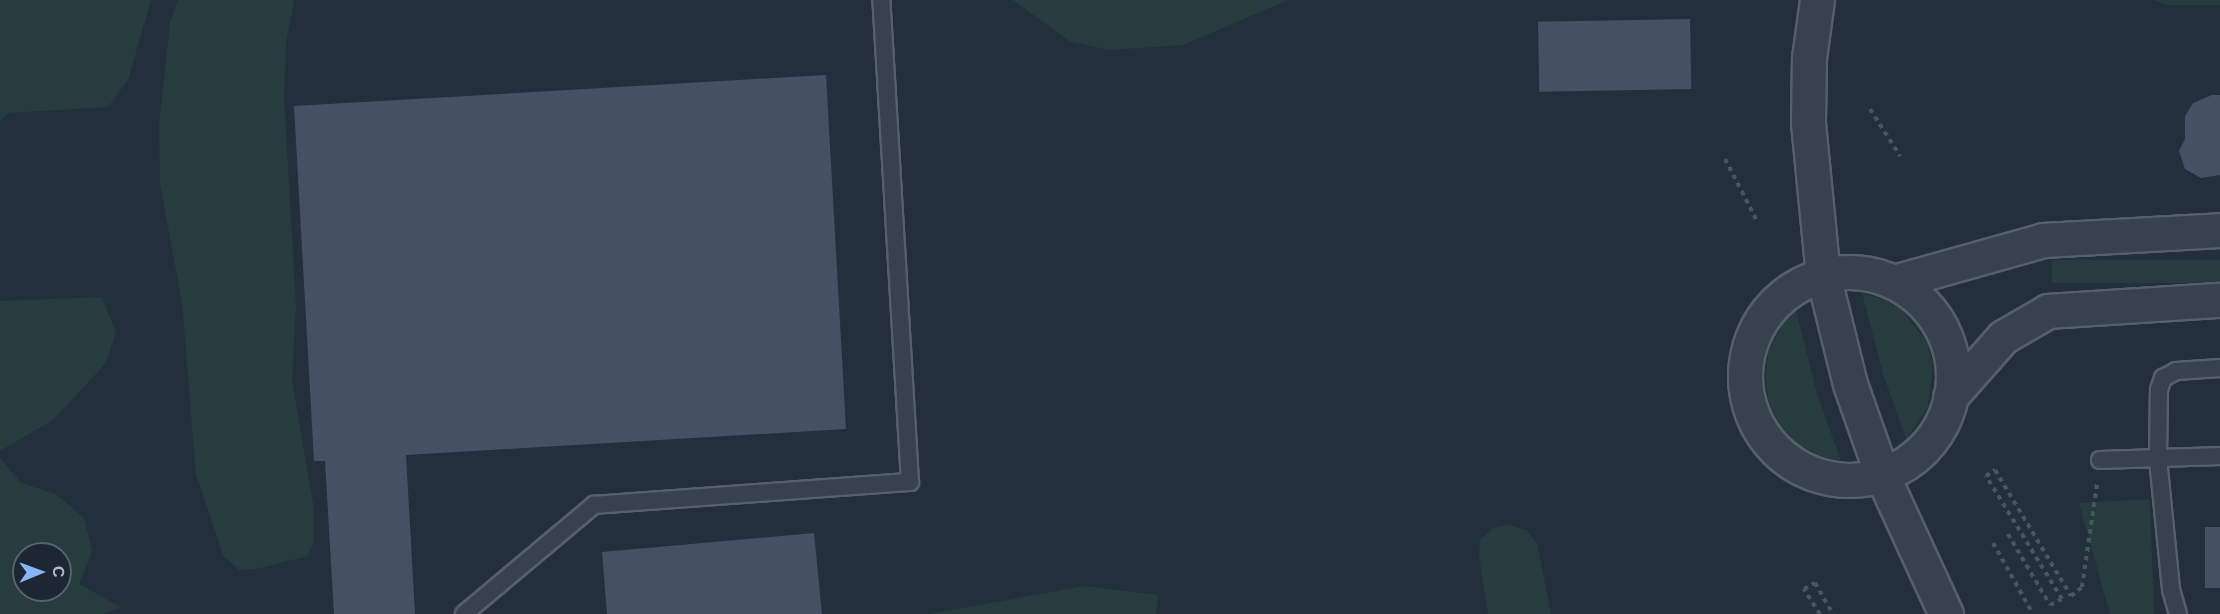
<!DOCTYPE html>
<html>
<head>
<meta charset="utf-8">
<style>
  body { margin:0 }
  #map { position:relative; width:2220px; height:614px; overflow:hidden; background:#242f3e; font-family:"Work Sans",sans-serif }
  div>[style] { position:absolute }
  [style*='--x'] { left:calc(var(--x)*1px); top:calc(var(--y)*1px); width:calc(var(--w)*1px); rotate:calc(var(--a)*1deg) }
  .green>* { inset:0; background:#263c3f; transform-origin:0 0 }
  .building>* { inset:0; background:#455162; transform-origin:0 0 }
  .path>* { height:4px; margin-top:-2px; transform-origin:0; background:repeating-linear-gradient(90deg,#44595c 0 4.5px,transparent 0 9px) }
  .roads { filter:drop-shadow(2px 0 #565f6c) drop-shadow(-2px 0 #565f6c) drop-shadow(0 2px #565f6c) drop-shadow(0 -2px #565f6c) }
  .service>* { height:16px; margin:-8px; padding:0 8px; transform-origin:8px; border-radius:8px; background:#38414e }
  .tertiary>* { height:33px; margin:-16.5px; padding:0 16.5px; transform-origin:16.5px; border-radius:16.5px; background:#38414e }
  .tertiary>.ring { margin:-16.5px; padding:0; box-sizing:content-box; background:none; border:33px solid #38414e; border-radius:50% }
  span { translate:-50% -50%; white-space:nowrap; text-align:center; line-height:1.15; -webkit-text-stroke:5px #1d2633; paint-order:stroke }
  .north { position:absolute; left:12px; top:542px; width:60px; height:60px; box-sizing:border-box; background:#1d2633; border:2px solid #59626f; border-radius:50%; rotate:89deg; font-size:16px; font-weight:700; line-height:24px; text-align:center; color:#b4bcc9 }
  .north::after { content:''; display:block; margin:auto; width:21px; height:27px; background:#8ab4f8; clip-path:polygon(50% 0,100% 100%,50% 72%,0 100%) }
</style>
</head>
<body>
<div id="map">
  <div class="green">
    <i style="clip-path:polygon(0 0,151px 0,128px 80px,108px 107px,8px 113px,0 121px)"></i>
    <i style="clip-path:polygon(178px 0,294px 0,286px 44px,284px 97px,296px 306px,292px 381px,313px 503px,314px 540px,308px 556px,256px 569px,239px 570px,223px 555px,196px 475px,182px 303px,160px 184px,159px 125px,170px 22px)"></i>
    <i style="clip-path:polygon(1013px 0,1288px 0,1183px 45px,1109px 50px,1069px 41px)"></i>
    <i style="clip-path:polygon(2154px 0,2220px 0,2220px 5px,2167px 5px)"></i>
    <i style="left:2220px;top:260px;width:23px;height:168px;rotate:90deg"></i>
    <i style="clip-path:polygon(1862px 293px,1885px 300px,1902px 310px,1926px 341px,1933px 363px,1928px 407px,1906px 439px,1883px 374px)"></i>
    <i style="clip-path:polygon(102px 297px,116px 333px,105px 364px,53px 420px,0 451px,0 301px)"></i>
    <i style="clip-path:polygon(1796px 311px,1817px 394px,1841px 461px,1823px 457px,1798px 444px,1780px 425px,1769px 402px,1765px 376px,1769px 350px,1781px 327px)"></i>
    <i style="clip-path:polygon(evenodd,0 458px,21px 483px,56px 494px,84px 518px,92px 551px,79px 584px,122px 608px,103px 614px,0 614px,0 458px,24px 554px,60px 554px,60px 590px,24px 590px,24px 554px)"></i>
    <i style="clip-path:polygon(2150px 499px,2154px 614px,2110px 614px,2079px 503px)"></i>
    <i style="clip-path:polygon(1509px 525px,1526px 530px,1537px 543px,1551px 614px,1488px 614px,1479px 556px,1480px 540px,1493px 528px)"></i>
    <i style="clip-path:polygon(1084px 586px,1158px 595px,1156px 614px,930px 614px)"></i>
  </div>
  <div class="building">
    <i style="left:1690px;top:19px;width:70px;height:152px;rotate:89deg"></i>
    <i style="clip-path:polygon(826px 75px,846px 429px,406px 455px,415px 614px,334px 614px,325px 461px,314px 461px,294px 106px)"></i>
    <i style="clip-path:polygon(2212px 95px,2220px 95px,2220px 175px,2201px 178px,2185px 169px,2179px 151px,2185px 139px,2185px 116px,2193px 103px)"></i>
    <i style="left:2205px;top:527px;width:15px;height:61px"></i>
    <i style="clip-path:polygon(814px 533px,822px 614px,607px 614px,602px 552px)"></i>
  </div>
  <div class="path">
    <i style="--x:1870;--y:109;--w:56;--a:57.4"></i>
    <i style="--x:1725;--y:159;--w:70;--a:62.7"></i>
    <i style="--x:2008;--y:534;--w:82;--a:59.4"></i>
    <i style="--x:2050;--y:605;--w:13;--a:-27"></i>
    <i style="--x:2062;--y:599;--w:145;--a:-121.7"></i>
    <i style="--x:1986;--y:476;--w:11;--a:-34"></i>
    <i style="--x:1995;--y:470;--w:147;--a:58.9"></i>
    <i style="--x:2071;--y:596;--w:14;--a:-39"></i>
    <i style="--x:2082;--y:587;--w:104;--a:-81.7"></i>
    <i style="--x:1993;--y:543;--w:81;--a:60.6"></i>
    <i style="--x:1820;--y:614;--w:30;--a:-123"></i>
    <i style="--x:1804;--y:589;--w:13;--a:-29"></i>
    <i style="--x:1815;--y:583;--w:36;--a:60"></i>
  </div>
  <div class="roads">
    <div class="service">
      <i style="--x:2100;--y:460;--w:120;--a:-1.9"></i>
      <i style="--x:464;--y:614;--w:170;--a:-40"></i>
      <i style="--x:594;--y:505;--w:317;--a:-4.2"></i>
      <i style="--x:910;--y:482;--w:483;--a:-93.4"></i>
      <i style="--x:2178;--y:614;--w:26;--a:-106"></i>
      <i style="--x:2171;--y:589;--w:132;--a:-95.7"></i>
      <i style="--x:2158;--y:458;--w:68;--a:-89.2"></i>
      <i style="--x:2159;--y:390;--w:13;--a:-72"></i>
      <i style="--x:2163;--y:378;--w:15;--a:-28"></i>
      <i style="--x:2176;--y:371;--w:44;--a:-3.9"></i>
    </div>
    <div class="tertiary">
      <i style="--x:1817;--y:0;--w:59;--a:97.9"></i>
      <i style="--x:1809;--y:58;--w:65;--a:90.9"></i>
      <i style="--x:1808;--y:123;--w:153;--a:84.4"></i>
      <i style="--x:1823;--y:275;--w:112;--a:76.1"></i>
      <i style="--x:1850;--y:384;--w:96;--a:70.6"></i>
      <i style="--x:1882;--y:475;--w:153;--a:65.3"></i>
      <i class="ring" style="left:1745px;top:272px;width:175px;height:175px"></i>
      <i style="--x:1894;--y:282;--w:155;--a:-15.7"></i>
      <i style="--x:2043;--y:240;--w:177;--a:-3.2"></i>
      <i style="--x:1950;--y:397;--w:80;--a:-48.5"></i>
      <i style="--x:2003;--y:337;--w:52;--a:-30"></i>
      <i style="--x:2048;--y:311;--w:172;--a:-3.7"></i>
    </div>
  </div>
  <div class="north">С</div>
</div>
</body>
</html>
